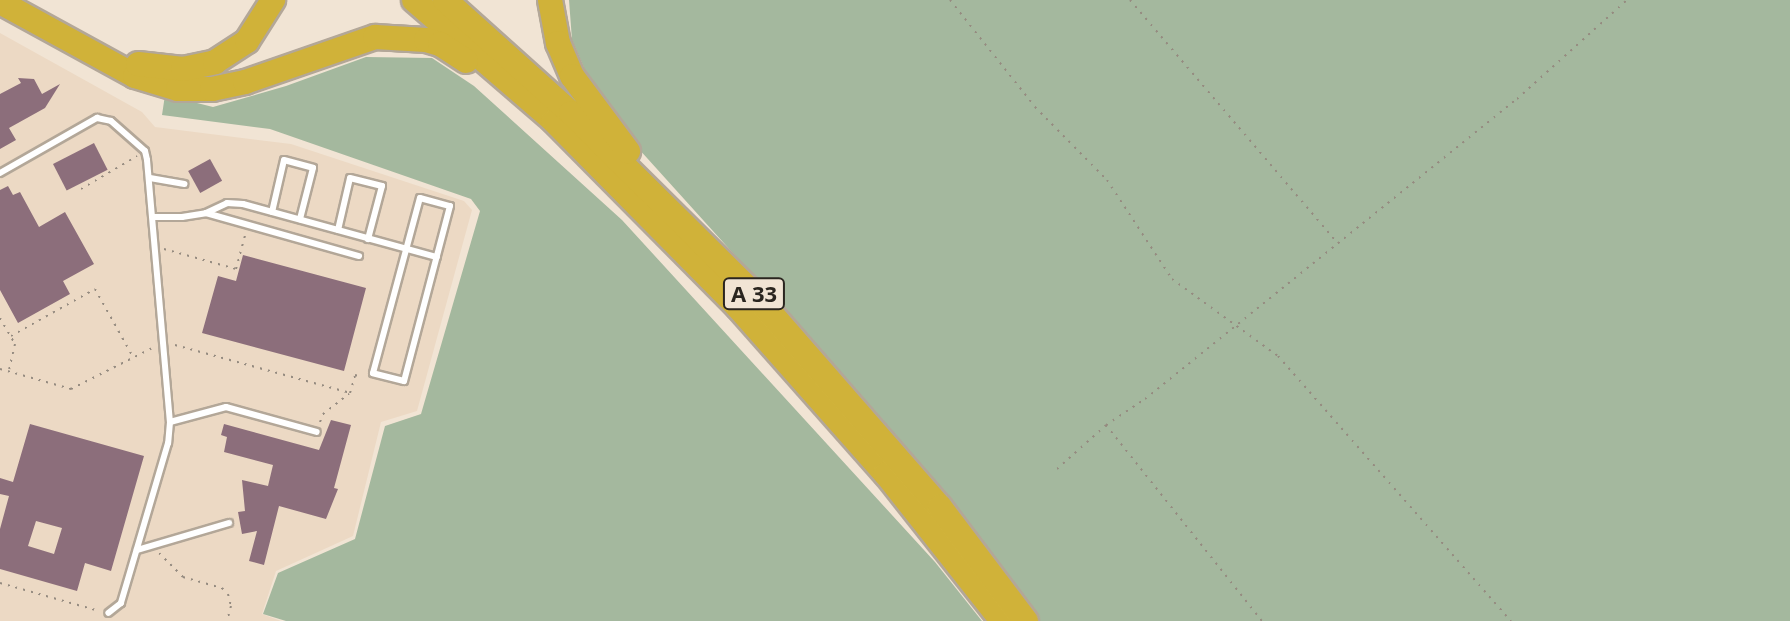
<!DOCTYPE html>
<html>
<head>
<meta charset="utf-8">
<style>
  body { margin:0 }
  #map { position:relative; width:1790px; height:621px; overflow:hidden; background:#f1e4d4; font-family:"Noto Sans",sans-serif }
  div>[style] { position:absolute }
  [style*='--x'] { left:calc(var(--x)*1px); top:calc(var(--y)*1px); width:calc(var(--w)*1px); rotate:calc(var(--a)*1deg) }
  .built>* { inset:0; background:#ecd9c4 }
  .forest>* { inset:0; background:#a4b89e }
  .building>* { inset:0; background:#8c6e7b; transform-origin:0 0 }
  .path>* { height:2px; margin-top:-1px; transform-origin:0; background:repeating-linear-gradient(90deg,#958b80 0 2px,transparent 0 8px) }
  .roads { filter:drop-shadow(2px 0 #b3a798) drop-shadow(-2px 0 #b3a798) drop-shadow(0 2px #b3a798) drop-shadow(0 -2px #b3a798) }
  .lane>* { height:6px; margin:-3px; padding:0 3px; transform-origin:3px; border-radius:3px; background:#fff }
  .highway>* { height:24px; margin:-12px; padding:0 12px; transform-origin:12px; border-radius:12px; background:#d0b239 }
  span { translate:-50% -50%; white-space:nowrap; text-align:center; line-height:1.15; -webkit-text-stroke:6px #f1e4d4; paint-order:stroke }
  .shield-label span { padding:2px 6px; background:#f1e4d4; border:2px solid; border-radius:6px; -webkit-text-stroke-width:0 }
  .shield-label { font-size:22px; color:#2a251f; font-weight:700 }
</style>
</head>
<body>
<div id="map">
  <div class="built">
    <i style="clip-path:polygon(0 33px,142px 112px,155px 127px,291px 144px,464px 201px,472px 210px,417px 411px,381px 422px,353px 536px,276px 571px,262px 614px,281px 621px,0 621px)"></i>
  </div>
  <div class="forest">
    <i style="clip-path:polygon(569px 0,1790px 0,1790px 621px,1037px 621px,844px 376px,619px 127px,588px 77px,572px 40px)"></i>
    <i style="clip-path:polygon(366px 57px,432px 58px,474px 86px,622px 220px,935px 562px,982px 621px,286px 621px,263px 614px,278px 573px,355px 539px,385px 426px,421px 414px,480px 211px,471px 199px,270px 129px,162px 115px,165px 95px,213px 107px,286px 86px)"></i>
  </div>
  <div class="building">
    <i style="clip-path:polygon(18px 78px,34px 79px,42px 94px,60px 84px,45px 108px,9px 128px,16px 140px,0 149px,0 94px,21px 83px)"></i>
    <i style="left:94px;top:143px;width:30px;height:46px;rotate:63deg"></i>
    <i style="left:210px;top:159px;width:25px;height:25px;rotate:61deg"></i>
    <i style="clip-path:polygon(8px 186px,13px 195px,20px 192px,39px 227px,65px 212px,94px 264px,63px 281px,70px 294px,18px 323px,0 290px,0 190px)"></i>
    <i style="clip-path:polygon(243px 255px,366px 288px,344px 371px,202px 333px,218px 276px,236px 281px)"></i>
    <i style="clip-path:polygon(331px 420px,351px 425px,334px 488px,338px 489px,326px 519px,279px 506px,264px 565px,249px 561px,257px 531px,242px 534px,238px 512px,245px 511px,242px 480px,268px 486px,273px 465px,224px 452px,227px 437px,221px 435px,224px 424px,319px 450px)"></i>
    <i style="clip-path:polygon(evenodd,30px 424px,144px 456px,111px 571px,85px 563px,77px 591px,0 569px,0 529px,9px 496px,0 494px,0 478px,13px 482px,30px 424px,36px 521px,62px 528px,54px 554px,28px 546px,36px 521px)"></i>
  </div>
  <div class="path">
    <i style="--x:950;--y:0;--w:137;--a:51.5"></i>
    <i style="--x:1035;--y:107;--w:103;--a:45.4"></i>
    <i style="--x:1107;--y:180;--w:118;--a:56.7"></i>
    <i style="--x:1172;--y:279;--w:131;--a:36"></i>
    <i style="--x:1278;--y:356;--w:353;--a:48.7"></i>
    <i style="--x:1130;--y:0;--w:318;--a:49.5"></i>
    <i style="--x:81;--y:189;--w:65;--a:-30.5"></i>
    <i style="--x:164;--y:249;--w:75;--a:15.5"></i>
    <i style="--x:236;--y:269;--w:35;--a:-75"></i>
    <i style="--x:0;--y:318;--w:30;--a:60"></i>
    <i style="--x:15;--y:344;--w:28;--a:103"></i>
    <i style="--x:11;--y:336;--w:96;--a:-29.2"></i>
    <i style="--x:95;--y:289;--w:78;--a:60.8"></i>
    <i style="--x:175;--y:345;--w:181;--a:15.3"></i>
    <i style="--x:350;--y:393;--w:19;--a:-74"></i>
    <i style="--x:355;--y:375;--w:8;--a:14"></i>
    <i style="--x:0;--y:369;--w:74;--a:15.7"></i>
    <i style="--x:71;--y:389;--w:93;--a:-26.8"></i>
    <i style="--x:320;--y:422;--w:9;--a:-69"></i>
    <i style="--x:323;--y:414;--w:33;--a:-38"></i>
    <i style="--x:1106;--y:425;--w:251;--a:51.5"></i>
    <i style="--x:1057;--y:469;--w:66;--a:-41.9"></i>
    <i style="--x:1106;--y:425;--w:47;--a:-33.7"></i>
    <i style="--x:1145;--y:399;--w:478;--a:-38.9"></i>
    <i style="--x:1517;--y:99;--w:148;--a:-42"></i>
    <i style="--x:159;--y:553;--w:34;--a:45"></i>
    <i style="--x:183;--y:577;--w:41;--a:15.8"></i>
    <i style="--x:222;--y:588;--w:8;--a:45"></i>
    <i style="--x:228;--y:594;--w:12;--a:76"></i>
    <i style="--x:231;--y:606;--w:16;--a:105"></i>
    <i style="--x:0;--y:583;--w:103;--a:15.8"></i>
  </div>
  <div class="roads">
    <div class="lane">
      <i style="--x:0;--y:173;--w:112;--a:-29.6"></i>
      <i style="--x:97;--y:118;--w:14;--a:12"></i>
      <i style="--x:111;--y:121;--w:45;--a:41.4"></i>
      <i style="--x:145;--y:151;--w:9;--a:77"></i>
      <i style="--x:147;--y:160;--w:263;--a:85"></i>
      <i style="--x:170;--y:422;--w:21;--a:95"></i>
      <i style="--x:168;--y:443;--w:167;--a:106.4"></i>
      <i style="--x:121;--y:603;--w:16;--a:142"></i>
      <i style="--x:150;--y:178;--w:35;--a:10"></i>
      <i style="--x:420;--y:198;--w:31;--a:15"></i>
      <i style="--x:450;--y:206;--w:181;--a:104.7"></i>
      <i style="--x:404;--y:381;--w:32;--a:-166"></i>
      <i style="--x:373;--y:373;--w:181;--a:-75"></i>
      <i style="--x:272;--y:212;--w:53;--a:-77"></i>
      <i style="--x:284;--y:160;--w:30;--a:15"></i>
      <i style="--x:313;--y:168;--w:53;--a:104.3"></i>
      <i style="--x:206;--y:213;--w:159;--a:15.7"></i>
      <i style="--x:153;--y:217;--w:29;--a:0"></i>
      <i style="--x:182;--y:217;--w:24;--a:-9"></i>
      <i style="--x:206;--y:213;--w:23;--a:-25"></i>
      <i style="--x:227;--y:203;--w:16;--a:4"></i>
      <i style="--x:243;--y:204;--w:201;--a:15.3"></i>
      <i style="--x:338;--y:230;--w:53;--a:-77"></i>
      <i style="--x:350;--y:178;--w:33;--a:14"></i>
      <i style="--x:382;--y:186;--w:55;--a:104.8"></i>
      <i style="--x:170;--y:422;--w:58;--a:-15"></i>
      <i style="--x:226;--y:407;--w:94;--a:15.4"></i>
      <i style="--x:137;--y:550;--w:96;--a:-16.4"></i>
    </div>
    <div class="highway">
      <i style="--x:414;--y:0;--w:185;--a:40.8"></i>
      <i style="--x:554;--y:121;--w:262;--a:45.3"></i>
      <i style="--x:738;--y:307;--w:223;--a:48.5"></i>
      <i style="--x:886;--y:474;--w:187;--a:51.7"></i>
      <i style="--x:445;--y:0;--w:169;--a:41.9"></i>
      <i style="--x:571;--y:113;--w:259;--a:44.7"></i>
      <i style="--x:755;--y:295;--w:281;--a:48.9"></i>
      <i style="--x:940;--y:507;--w:143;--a:53"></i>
      <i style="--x:550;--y:0;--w:44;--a:79.5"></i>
      <i style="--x:558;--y:43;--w:36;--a:67"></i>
      <i style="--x:572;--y:76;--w:94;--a:53.3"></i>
      <i style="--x:0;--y:2;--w:154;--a:28.7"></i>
      <i style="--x:135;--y:76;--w:45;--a:16.8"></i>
      <i style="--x:178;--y:89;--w:34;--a:0"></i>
      <i style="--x:212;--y:89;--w:34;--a:-12"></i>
      <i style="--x:245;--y:82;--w:138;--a:-19.1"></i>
      <i style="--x:375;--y:37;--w:51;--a:3.4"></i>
      <i style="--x:426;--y:40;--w:15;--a:16"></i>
      <i style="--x:440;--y:44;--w:31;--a:33"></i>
      <i style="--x:138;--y:64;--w:45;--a:6.3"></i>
      <i style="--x:183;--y:69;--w:33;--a:-12"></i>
      <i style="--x:215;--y:62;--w:38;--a:-33"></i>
      <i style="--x:247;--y:41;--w:49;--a:-57.6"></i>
    </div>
  </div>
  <div class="shield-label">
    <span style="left:754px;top:294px">A 33</span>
  </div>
</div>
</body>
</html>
